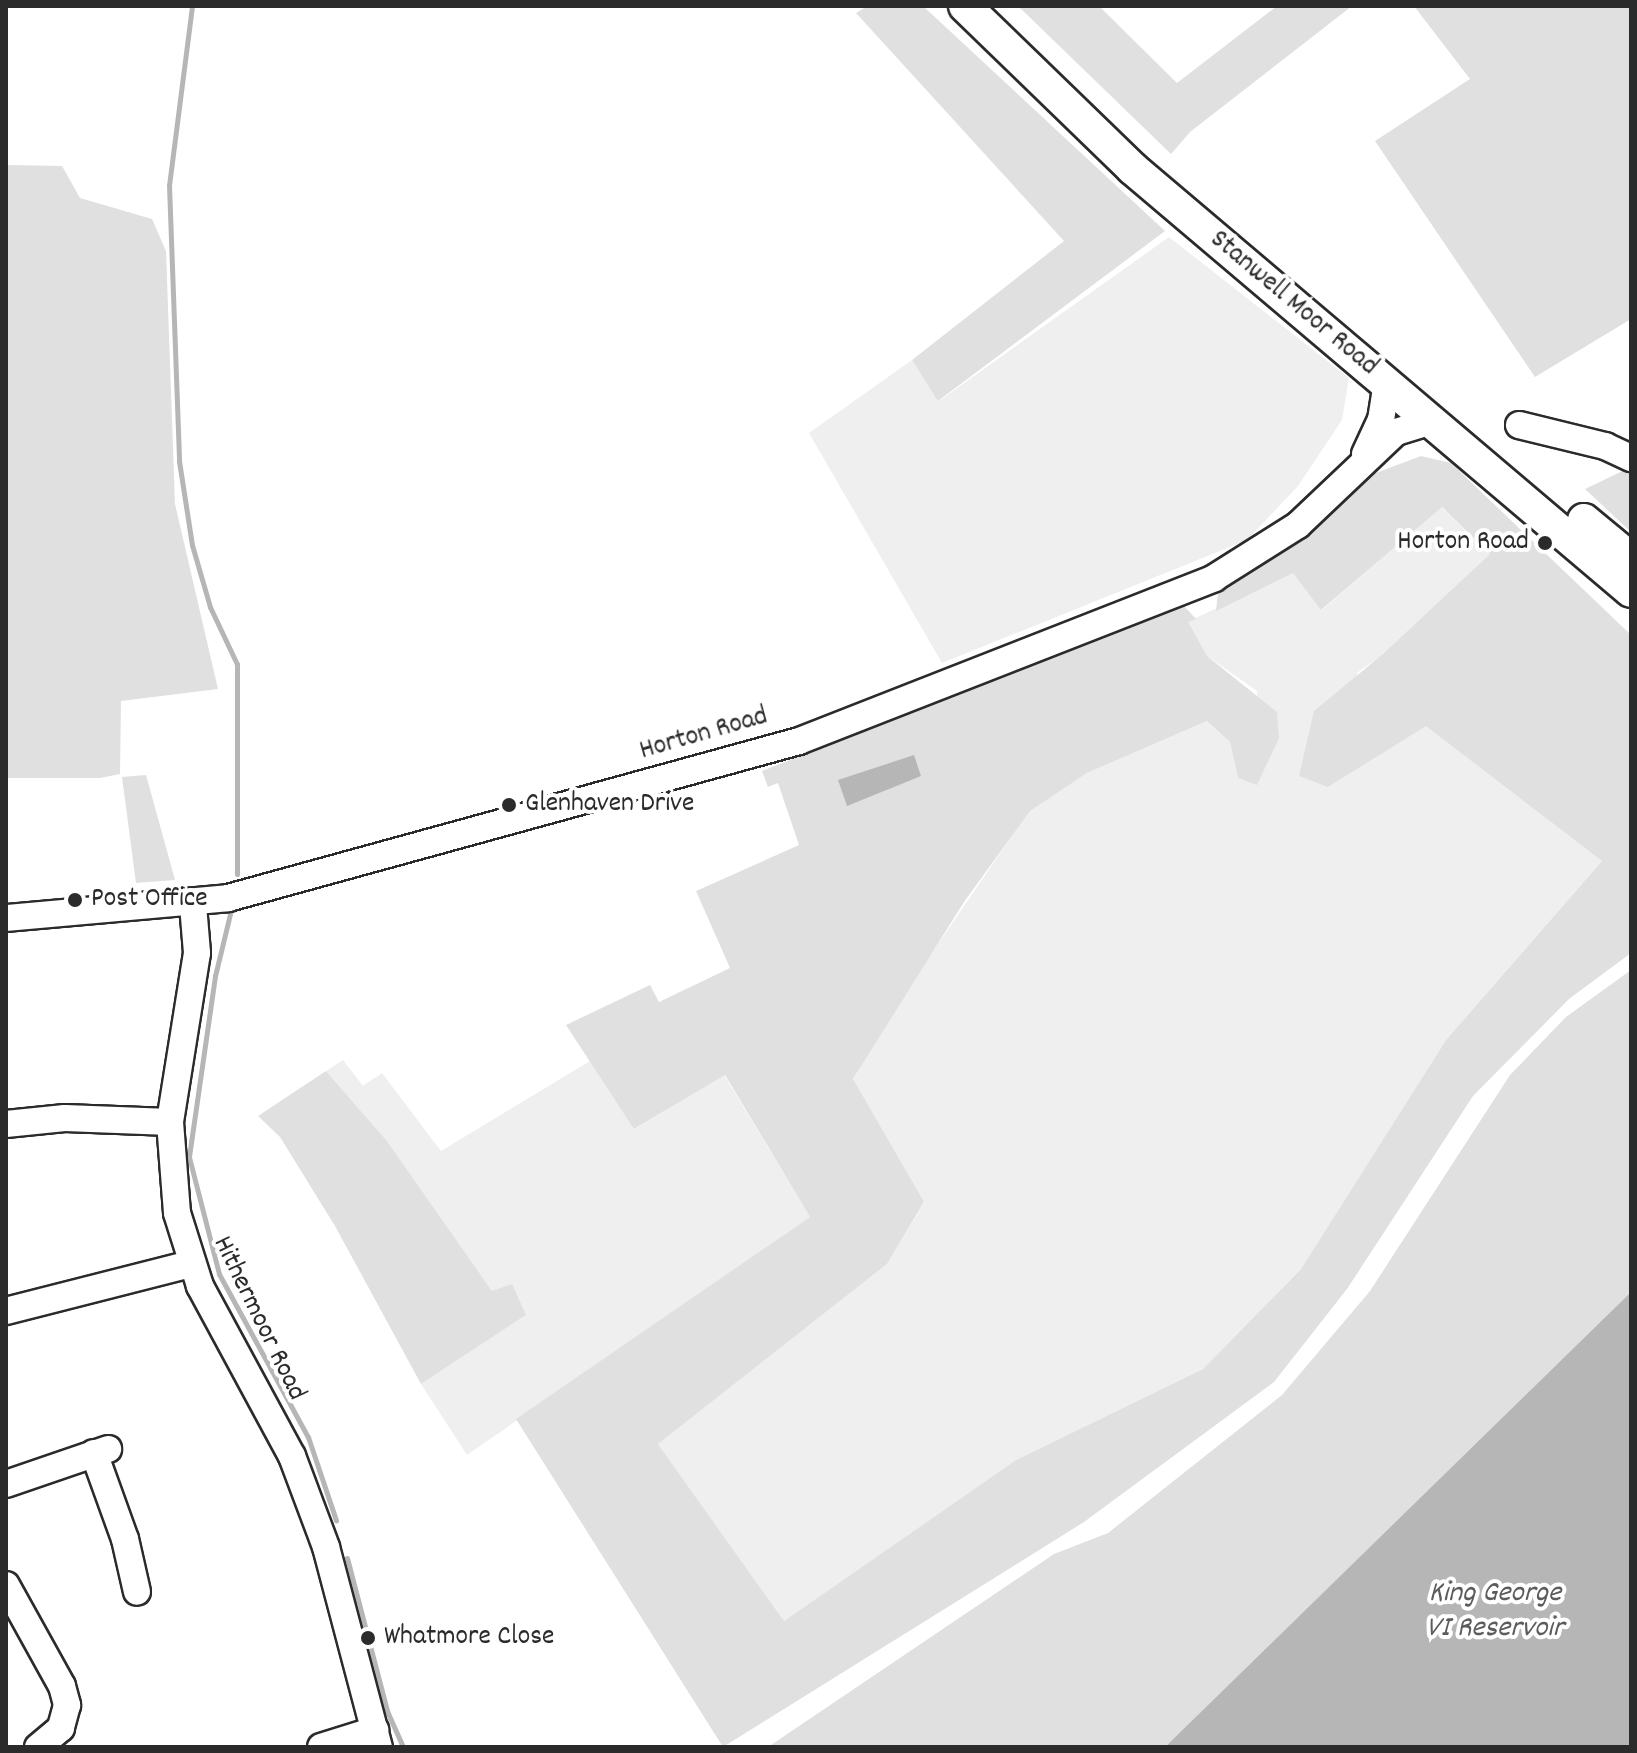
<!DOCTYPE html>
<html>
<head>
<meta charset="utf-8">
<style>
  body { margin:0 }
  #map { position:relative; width:1637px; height:1753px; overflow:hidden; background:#fff; font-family:Dekko,sans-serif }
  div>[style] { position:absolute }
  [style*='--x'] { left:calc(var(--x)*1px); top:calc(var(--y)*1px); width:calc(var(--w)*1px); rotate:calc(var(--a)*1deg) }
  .built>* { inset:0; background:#efefef }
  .green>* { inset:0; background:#e0e0e0 }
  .water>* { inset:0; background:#b6b6b6 }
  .stream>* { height:5px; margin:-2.5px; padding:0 2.5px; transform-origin:2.5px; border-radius:2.5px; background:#b6b6b6 }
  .roads { filter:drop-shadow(2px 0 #2b2b2b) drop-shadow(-2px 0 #2b2b2b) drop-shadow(0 2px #2b2b2b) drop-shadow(0 -2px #2b2b2b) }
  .minor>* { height:26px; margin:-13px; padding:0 13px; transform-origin:13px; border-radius:13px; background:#fff }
  .major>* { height:32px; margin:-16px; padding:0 16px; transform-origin:16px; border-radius:16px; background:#fff }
  .dots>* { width:22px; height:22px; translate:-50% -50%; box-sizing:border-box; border:4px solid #fff; border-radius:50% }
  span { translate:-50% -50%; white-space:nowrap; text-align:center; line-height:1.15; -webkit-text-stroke:8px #fff; paint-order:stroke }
  .street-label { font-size:28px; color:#2b2b2b }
  .poi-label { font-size:28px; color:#2b2b2b }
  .right { translate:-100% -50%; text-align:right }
  .left { translate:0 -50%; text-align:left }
  .water-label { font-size:30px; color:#5c5c5c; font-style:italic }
  .frame { position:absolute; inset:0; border:8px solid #2b2b2b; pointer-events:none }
</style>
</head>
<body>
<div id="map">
  <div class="built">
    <i style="clip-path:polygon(1169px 237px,1349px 378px,1342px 420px,1298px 486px,1247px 540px,942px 663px,809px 433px,912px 360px,939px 401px)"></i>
    <i style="clip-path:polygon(1441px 507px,1490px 554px,1383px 655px,1358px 672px,1328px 787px,1426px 725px,1602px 861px,1446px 1040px,1301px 1269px,1203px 1369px,1016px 1460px,784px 1621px,658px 1444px,887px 1264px,924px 1203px,853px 1080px,893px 1010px,1029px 811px,1087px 773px,1207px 721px,1230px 742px,1238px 778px,1257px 784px,1257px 691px,1207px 656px,1187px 622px,1293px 572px,1322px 610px)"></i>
    <i style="clip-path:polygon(343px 1060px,363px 1086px,382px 1073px,441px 1151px,590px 1061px,635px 1129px,724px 1075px,810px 1217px,467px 1455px,421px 1384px,526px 1315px,492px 1291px,387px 1141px,326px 1071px)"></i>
  </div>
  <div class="green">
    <i style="clip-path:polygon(867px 6px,923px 6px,1165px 231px,938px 401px,912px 360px,1064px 241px,856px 13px)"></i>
    <i style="clip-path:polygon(1018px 6px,1099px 6px,1177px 83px,1277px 6px,1352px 6px,1190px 132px,1171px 154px)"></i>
    <i style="clip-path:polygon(1414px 6px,1631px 6px,1631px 319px,1535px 377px,1375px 141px,1470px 79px)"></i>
    <i style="clip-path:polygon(6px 165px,62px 166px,80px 198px,152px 219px,166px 251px,175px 504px,218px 689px,121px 701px,120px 774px,100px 778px,6px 778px)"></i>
    <i style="clip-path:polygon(1421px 456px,1451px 463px,1631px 635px,1631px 953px,1569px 999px,1473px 1096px,1347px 1289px,1274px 1382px,1084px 1522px,723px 1747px,516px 1419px,810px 1217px,725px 1075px,634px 1129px,566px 1025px,650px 985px,659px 1002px,730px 968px,696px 891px,799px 845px,778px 783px,768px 787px,762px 771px,1183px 605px,1196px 619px,1188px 622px,1207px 656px,1277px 712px,1279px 738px,1257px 785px,1238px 778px,1230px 742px,1207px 721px,1087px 773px,1030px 811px,964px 902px,853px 1079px,924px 1202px,887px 1264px,658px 1444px,784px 1621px,1016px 1460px,1203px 1369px,1301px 1269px,1446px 1040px,1602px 861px,1426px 726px,1328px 787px,1299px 776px,1314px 711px,1383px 654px,1490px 554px,1442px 507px,1321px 610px,1293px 573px,1216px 611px,1219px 583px,1330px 513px,1373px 474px)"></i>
    <i style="clip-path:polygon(1631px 467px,1631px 532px,1585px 489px)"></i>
    <i style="clip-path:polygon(146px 775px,175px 880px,136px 883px,122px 777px)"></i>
    <i style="clip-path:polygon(1631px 970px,1631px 1292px,1165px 1747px,768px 1747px,1054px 1554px,1108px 1533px,1282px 1395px,1370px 1291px,1510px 1075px,1566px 1017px)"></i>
    <i style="clip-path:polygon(326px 1071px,387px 1141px,492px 1291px,512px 1284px,526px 1315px,421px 1384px,335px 1226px,280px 1137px,258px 1116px)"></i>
  </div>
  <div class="water">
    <i style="clip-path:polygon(914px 755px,921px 776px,847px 806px,838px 780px)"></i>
    <i style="clip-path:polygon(1631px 1292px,1631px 1747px,1165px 1747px)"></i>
  </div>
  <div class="stream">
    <i style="--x:192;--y:6;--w:180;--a:97.3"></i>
    <i style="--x:169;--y:185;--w:276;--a:87.9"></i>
    <i style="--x:179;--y:461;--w:85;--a:81.2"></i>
    <i style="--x:192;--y:545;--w:65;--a:73.8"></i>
    <i style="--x:210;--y:607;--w:63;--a:64.7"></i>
    <i style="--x:237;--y:664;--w:210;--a:90"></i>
    <i style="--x:230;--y:914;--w:64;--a:103.6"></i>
    <i style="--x:215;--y:976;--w:183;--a:98.2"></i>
    <i style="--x:189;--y:1157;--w:121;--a:75.6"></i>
    <i style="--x:219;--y:1274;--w:186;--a:61.4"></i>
    <i style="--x:308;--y:1437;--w:88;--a:71.4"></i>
    <i style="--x:347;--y:1558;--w:158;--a:75.3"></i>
    <i style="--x:387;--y:1711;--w:39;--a:66"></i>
  </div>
  <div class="roads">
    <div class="minor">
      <i style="--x:1519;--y:425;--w:89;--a:13.7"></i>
      <i style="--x:1605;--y:446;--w:29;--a:25"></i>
      <i style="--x:1365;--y:454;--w:38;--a:-65"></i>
      <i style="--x:1381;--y:420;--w:36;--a:-81"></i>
      <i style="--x:193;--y:905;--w:48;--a:85.2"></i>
      <i style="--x:197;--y:953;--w:171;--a:99.1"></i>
      <i style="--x:170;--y:1122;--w:91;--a:85.6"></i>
      <i style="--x:177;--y:1213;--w:77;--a:72.5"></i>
      <i style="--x:200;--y:1286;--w:193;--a:61.6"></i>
      <i style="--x:292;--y:1456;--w:97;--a:69.5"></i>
      <i style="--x:326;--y:1547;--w:207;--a:75.2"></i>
      <i style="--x:6;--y:918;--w:223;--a:-5.1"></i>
      <i style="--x:228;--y:898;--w:592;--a:-15.37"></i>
      <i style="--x:799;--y:741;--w:446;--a:-21.4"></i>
      <i style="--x:1214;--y:578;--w:99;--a:-32.2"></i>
      <i style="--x:1298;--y:525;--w:135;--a:-43.5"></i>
      <i style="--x:1396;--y:432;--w:39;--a:-17"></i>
      <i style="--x:6;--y:1124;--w:59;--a:-5.8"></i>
      <i style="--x:65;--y:1118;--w:105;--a:2.2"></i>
      <i style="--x:6;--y:1311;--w:190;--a:-14.3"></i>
      <i style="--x:94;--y:1453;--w:91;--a:70.2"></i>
      <i style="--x:125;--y:1539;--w:54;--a:77.2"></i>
      <i style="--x:6;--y:1484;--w:108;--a:-18.9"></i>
      <i style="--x:6;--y:1585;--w:115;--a:61"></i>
      <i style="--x:62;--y:1686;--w:20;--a:75"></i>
      <i style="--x:67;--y:1705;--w:24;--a:105"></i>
      <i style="--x:61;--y:1728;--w:30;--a:140"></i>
      <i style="--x:321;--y:1747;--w:57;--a:-17.5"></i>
    </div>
    <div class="major">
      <i style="--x:965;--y:6;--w:233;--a:44.1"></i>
      <i style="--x:1132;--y:168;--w:654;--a:40.29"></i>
      <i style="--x:1584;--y:520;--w:61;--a:39.7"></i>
    </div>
  </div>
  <div class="dots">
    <i style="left:1545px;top:543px;background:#2b2b2b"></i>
    <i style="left:509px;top:805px;background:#2b2b2b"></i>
    <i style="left:75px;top:900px;background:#2b2b2b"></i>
    <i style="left:368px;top:1638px;background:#2b2b2b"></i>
  </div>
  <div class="street-label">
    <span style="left:1293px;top:304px;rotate:40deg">Stanwell Moor Road</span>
    <span style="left:704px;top:735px;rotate:-16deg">Horton Road</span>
    <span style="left:258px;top:1319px;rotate:64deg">Hithermoor Road</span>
  </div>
  <div class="poi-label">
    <span class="right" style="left:1529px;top:543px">Horton Road</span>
    <span class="left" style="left:525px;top:805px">Glenhaven Drive</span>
    <span class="left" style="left:91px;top:900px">Post Office</span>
    <span class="left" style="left:384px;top:1638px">Whatmore Close</span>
  </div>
  <div class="water-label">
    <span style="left:1495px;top:1612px">King George<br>VI Reservoir</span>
  </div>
  <div class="frame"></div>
</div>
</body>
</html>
